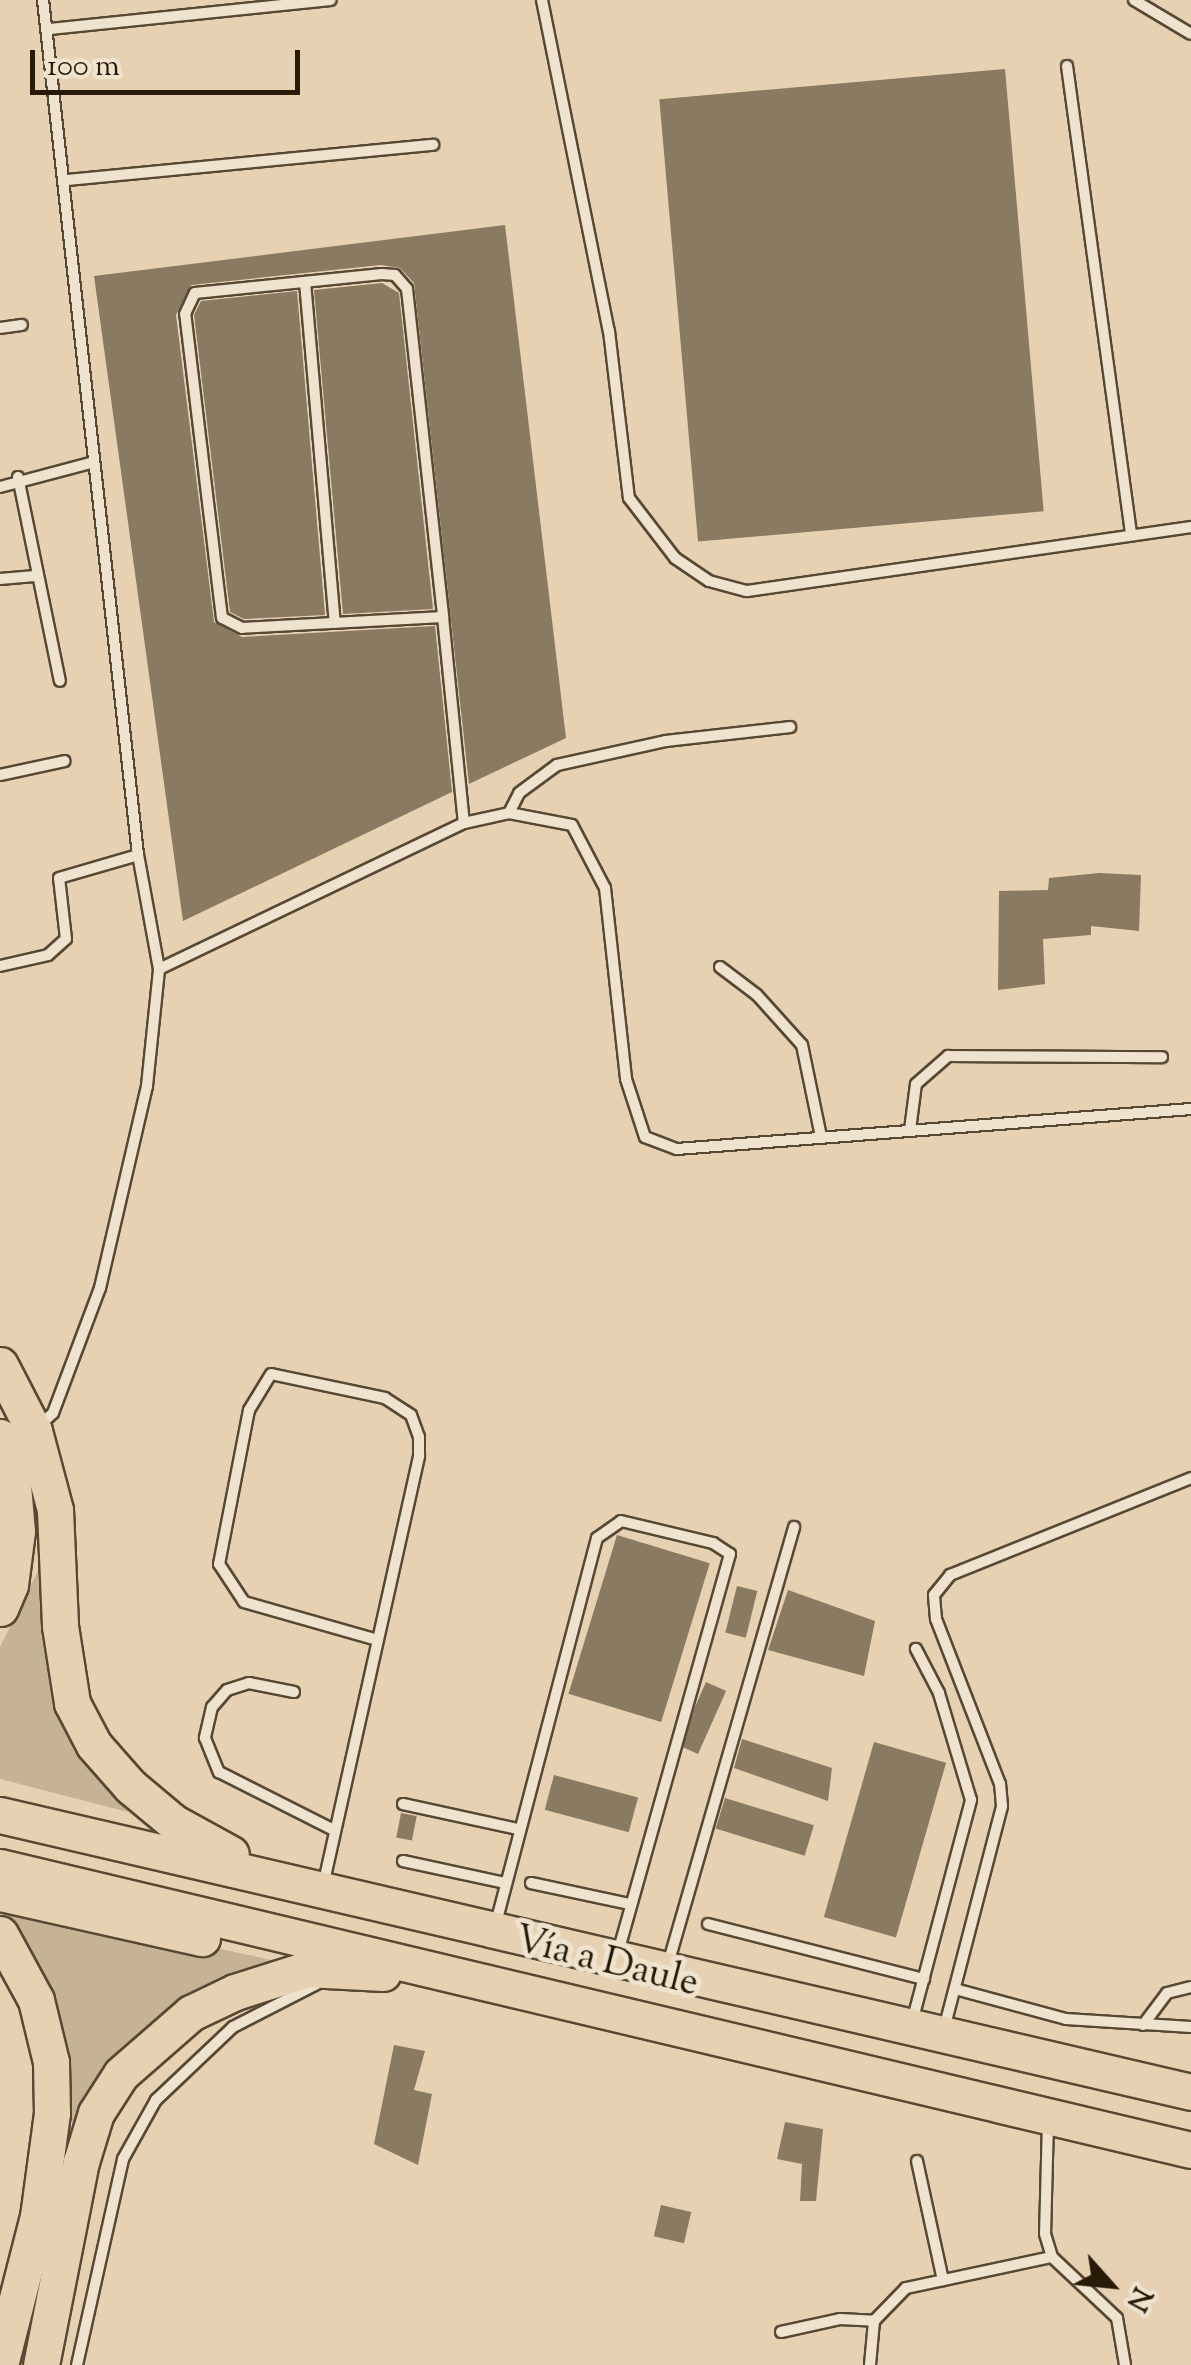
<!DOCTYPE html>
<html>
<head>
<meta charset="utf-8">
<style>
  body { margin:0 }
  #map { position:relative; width:1191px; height:2365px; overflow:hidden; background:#e6d2b3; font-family:"Sorts Mill Goudy",serif }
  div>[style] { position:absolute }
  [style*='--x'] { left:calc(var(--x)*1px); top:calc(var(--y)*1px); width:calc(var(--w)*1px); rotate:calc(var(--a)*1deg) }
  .green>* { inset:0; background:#c6b396 }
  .building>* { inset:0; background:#8a7a61; transform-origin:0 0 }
  .roads { filter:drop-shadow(2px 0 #574833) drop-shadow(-2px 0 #574833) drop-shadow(0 2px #574833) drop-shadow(0 -2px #574833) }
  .service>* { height:10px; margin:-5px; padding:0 5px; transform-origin:5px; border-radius:5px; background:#efe2ce }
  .trunk>* { height:35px; margin:-17.5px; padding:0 17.5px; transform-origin:17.5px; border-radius:17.5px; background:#e6d2b3 }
  span { translate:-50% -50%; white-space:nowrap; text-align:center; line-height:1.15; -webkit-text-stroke:10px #efe2ce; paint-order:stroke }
  .street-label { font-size:38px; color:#271a08 }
  .north { position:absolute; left:1061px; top:2235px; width:100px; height:100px; -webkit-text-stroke:8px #efe2ce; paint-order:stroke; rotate:117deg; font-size:28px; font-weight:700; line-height:40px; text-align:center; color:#271a08 }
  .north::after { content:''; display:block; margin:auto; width:35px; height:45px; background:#271a08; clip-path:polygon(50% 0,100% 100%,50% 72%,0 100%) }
  .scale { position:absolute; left:30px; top:50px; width:270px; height:45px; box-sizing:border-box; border:5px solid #271a08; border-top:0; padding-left:12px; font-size:30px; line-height:35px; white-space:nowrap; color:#271a08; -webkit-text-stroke:8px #efe2ce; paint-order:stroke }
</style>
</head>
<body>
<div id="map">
  <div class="green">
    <i style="clip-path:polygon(39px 1569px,56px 1694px,128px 1812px,0 1779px,0 1647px)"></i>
    <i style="clip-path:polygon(2px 1902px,295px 1965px,226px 1985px,73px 2130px,56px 2007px)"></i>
  </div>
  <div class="building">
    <i style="left:1005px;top:69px;width:444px;height:347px;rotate:85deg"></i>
    <i style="clip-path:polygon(505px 225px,566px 738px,469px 784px,414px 283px,400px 268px,381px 265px,191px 285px,176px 315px,214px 622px,242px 637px,435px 626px,452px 792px,183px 921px,94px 276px)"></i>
    <i style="clip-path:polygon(382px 283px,399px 293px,433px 609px,343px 614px,314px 290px)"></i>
    <i style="clip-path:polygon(297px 291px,325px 615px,244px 619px,230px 612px,194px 315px,201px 301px)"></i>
    <i style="clip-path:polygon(1099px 873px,1141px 875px,1139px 931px,1091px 926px,1091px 935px,1043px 939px,1045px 984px,998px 990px,999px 891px,1048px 890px,1049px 878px)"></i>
    <i style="left:617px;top:1535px;width:97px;height:166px;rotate:17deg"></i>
    <i style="left:737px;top:1586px;width:21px;height:48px;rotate:14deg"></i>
    <i style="clip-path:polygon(788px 1590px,875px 1621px,864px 1676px,768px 1650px)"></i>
    <i style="left:706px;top:1682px;width:22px;height:69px;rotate:24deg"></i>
    <i style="clip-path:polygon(742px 1739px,832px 1768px,828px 1801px,734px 1768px)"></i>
    <i style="left:874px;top:1742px;width:75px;height:182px;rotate:16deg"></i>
    <i style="left:554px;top:1775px;width:87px;height:36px;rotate:15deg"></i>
    <i style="left:725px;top:1798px;width:93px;height:32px;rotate:17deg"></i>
    <i style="left:401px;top:1813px;width:16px;height:25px;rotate:11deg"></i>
    <i style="clip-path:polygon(394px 2045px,425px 2051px,414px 2090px,432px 2094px,418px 2165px,374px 2144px)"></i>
    <i style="clip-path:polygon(785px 2122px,823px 2129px,816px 2201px,800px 2201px,802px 2164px,777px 2159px)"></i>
    <i style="left:661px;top:2205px;width:31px;height:32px;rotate:13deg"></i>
  </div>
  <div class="roads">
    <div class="service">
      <i style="--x:542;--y:0;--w:338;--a:78.6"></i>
      <i style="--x:609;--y:331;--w:168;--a:83.2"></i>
      <i style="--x:629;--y:498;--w:76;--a:52.5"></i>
      <i style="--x:675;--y:558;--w:41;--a:34.1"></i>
      <i style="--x:709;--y:581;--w:39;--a:15"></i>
      <i style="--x:747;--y:591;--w:449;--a:-8.2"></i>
      <i style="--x:1134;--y:0;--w:66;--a:30.8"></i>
      <i style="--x:50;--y:29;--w:282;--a:-5.9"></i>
      <i style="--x:1067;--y:66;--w:470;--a:82.2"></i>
      <i style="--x:67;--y:180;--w:368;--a:-5.5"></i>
      <i style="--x:305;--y:282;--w:342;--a:85"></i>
      <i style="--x:0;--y:328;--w:22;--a:-8"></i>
      <i style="--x:18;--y:477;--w:208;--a:78.4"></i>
      <i style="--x:0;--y:487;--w:97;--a:-14.9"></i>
      <i style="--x:0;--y:579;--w:38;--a:-5"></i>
      <i style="--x:443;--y:617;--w:201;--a:176.9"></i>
      <i style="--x:242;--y:628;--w:22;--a:-153"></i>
      <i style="--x:222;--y:618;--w:306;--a:-96.9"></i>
      <i style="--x:185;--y:314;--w:23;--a:-65"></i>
      <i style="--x:195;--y:293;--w:188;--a:-5.8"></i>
      <i style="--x:382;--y:274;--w:13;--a:4"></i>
      <i style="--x:395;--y:275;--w:18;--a:49"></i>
      <i style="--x:407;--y:289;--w:330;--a:83.7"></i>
      <i style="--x:443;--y:617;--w:207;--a:84.2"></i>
      <i style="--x:0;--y:775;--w:66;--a:-12.2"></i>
      <i style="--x:509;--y:813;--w:22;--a:-63"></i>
      <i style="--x:519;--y:793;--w:47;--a:-36.4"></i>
      <i style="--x:557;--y:765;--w:112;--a:-12.4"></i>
      <i style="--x:666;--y:741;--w:125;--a:-6.4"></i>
      <i style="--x:0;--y:966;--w:49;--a:-12.9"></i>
      <i style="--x:48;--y:955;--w:24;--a:-42"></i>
      <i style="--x:66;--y:939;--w:61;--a:-96.5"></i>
      <i style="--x:59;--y:878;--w:82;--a:-16.2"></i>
      <i style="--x:720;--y:967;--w:46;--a:37.1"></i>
      <i style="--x:757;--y:995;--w:67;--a:48"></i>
      <i style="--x:802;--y:1045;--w:94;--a:78.3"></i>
      <i style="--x:159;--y:969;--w:338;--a:-25.6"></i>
      <i style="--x:464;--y:823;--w:46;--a:-12.5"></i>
      <i style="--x:509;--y:813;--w:64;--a:10.8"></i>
      <i style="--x:572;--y:825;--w:71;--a:62.4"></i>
      <i style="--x:605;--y:888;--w:192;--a:83.7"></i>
      <i style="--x:626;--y:1079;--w:61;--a:71.9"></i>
      <i style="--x:645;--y:1137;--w:34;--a:21"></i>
      <i style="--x:677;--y:1149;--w:516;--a:-4.45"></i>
      <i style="--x:910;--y:1130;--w:46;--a:-82.6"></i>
      <i style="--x:916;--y:1084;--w:43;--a:-41.2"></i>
      <i style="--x:948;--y:1056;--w:214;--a:0.3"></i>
      <i style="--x:39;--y:1426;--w:19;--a:-43"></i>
      <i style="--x:53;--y:1413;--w:134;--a:-69.4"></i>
      <i style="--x:100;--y:1288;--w:207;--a:-76.9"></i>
      <i style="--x:147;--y:1086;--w:118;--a:-84.1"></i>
      <i style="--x:159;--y:969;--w:116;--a:-100.4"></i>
      <i style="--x:138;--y:855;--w:860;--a:-96.34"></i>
      <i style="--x:294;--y:1692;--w:46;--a:-168.7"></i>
      <i style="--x:249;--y:1683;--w:23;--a:162"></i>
      <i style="--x:227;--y:1690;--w:23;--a:131"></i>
      <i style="--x:212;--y:1707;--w:32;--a:103"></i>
      <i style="--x:205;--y:1738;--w:37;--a:68"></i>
      <i style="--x:219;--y:1772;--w:127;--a:26.8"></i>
      <i style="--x:403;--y:1804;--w:118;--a:12.3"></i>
      <i style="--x:403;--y:1861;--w:104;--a:12.2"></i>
      <i style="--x:531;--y:1883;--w:100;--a:12.1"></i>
      <i style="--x:323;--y:1886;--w:441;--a:-77.4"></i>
      <i style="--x:419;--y:1456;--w:19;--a:-90"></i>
      <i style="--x:419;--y:1437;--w:23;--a:-110"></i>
      <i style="--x:411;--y:1415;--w:31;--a:-147"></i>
      <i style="--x:385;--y:1398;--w:116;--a:-168.1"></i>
      <i style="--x:271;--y:1374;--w:42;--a:121.4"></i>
      <i style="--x:249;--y:1410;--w:157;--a:101"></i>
      <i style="--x:219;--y:1564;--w:45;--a:56.7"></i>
      <i style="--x:244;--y:1602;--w:138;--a:15.9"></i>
      <i style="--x:496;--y:1923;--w:398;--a:-75.3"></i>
      <i style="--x:597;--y:1538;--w:29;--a:-35"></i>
      <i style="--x:621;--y:1521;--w:95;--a:13.4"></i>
      <i style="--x:713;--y:1543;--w:20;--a:33"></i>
      <i style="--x:730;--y:1554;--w:414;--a:105.7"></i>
      <i style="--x:708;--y:1924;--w:223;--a:14.3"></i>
      <i style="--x:668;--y:1964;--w:455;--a:-73.9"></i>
      <i style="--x:955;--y:1989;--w:115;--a:15.1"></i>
      <i style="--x:1066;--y:2019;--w:125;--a:3.7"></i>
      <i style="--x:912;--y:2022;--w:230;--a:-75.1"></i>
      <i style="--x:971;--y:1800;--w:112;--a:-106.7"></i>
      <i style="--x:939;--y:1693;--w:50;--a:-117.6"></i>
      <i style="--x:1143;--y:2025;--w:40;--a:-53"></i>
      <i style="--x:1167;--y:1993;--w:25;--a:-14"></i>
      <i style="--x:944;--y:2029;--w:230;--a:-75.4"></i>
      <i style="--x:1002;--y:1806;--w:22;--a:-95"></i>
      <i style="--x:1000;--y:1784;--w:177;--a:-111.2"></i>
      <i style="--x:936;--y:1619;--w:24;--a:-95"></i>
      <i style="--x:934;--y:1595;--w:26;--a:-51"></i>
      <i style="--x:950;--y:1575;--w:260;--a:-21.9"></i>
      <i style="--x:1048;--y:2121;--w:113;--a:91.5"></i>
      <i style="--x:1045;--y:2234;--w:24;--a:73"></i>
      <i style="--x:1052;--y:2257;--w:89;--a:43.2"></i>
      <i style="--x:1117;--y:2318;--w:48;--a:80.3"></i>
      <i style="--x:917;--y:2161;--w:122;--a:77.7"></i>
      <i style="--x:781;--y:2332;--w:60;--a:-12.4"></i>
      <i style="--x:840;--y:2319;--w:34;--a:3"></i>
      <i style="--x:77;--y:2365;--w:211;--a:-77.4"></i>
      <i style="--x:123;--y:2159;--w:68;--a:-60.8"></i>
      <i style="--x:156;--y:2100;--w:106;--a:-43.5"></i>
      <i style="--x:233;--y:2027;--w:99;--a:-27.1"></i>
      <i style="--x:870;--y:2365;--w:44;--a:-84.8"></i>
      <i style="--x:874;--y:2321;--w:46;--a:-45.9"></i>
      <i style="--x:906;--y:2288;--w:149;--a:-12"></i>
    </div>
    <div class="trunk">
      <i style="--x:0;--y:1365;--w:74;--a:62.7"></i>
      <i style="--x:34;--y:1431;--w:82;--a:75.1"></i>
      <i style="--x:55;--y:1510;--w:116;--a:87.5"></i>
      <i style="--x:60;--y:1626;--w:78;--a:81.1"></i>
      <i style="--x:72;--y:1703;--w:47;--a:62.4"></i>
      <i style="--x:94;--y:1745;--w:55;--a:48.7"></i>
      <i style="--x:130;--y:1786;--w:56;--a:39.9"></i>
      <i style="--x:173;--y:1822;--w:66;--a:28.9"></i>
      <i style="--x:0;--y:1437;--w:38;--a:72"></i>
      <i style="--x:12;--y:1473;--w:58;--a:85.1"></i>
      <i style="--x:17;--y:1531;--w:54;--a:97.4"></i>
      <i style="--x:10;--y:1585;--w:25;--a:113"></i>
      <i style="--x:0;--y:1815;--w:1223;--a:13.09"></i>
      <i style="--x:0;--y:1867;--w:1224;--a:13.37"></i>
      <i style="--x:0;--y:1893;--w:207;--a:12.6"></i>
      <i style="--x:0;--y:1934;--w:75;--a:61.4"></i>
      <i style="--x:36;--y:2000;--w:64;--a:76.4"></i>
      <i style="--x:51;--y:2062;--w:51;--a:88.9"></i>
      <i style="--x:52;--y:2113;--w:104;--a:97.7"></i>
      <i style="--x:38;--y:2216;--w:154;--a:104.3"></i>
      <i style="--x:41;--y:2365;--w:207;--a:-78.9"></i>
      <i style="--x:81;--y:2162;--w:51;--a:-73"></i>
      <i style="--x:96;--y:2113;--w:46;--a:-57.3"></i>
      <i style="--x:121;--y:2074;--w:93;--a:-41.1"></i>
      <i style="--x:191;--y:2013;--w:49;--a:-25.5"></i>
      <i style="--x:235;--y:1992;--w:76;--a:-17.7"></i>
      <i style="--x:307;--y:1969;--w:76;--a:3"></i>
    </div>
  </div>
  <div class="street-label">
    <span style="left:606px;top:1964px;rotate:14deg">Vía a Daule</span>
  </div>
  <div class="north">N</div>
  <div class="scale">100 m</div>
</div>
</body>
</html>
